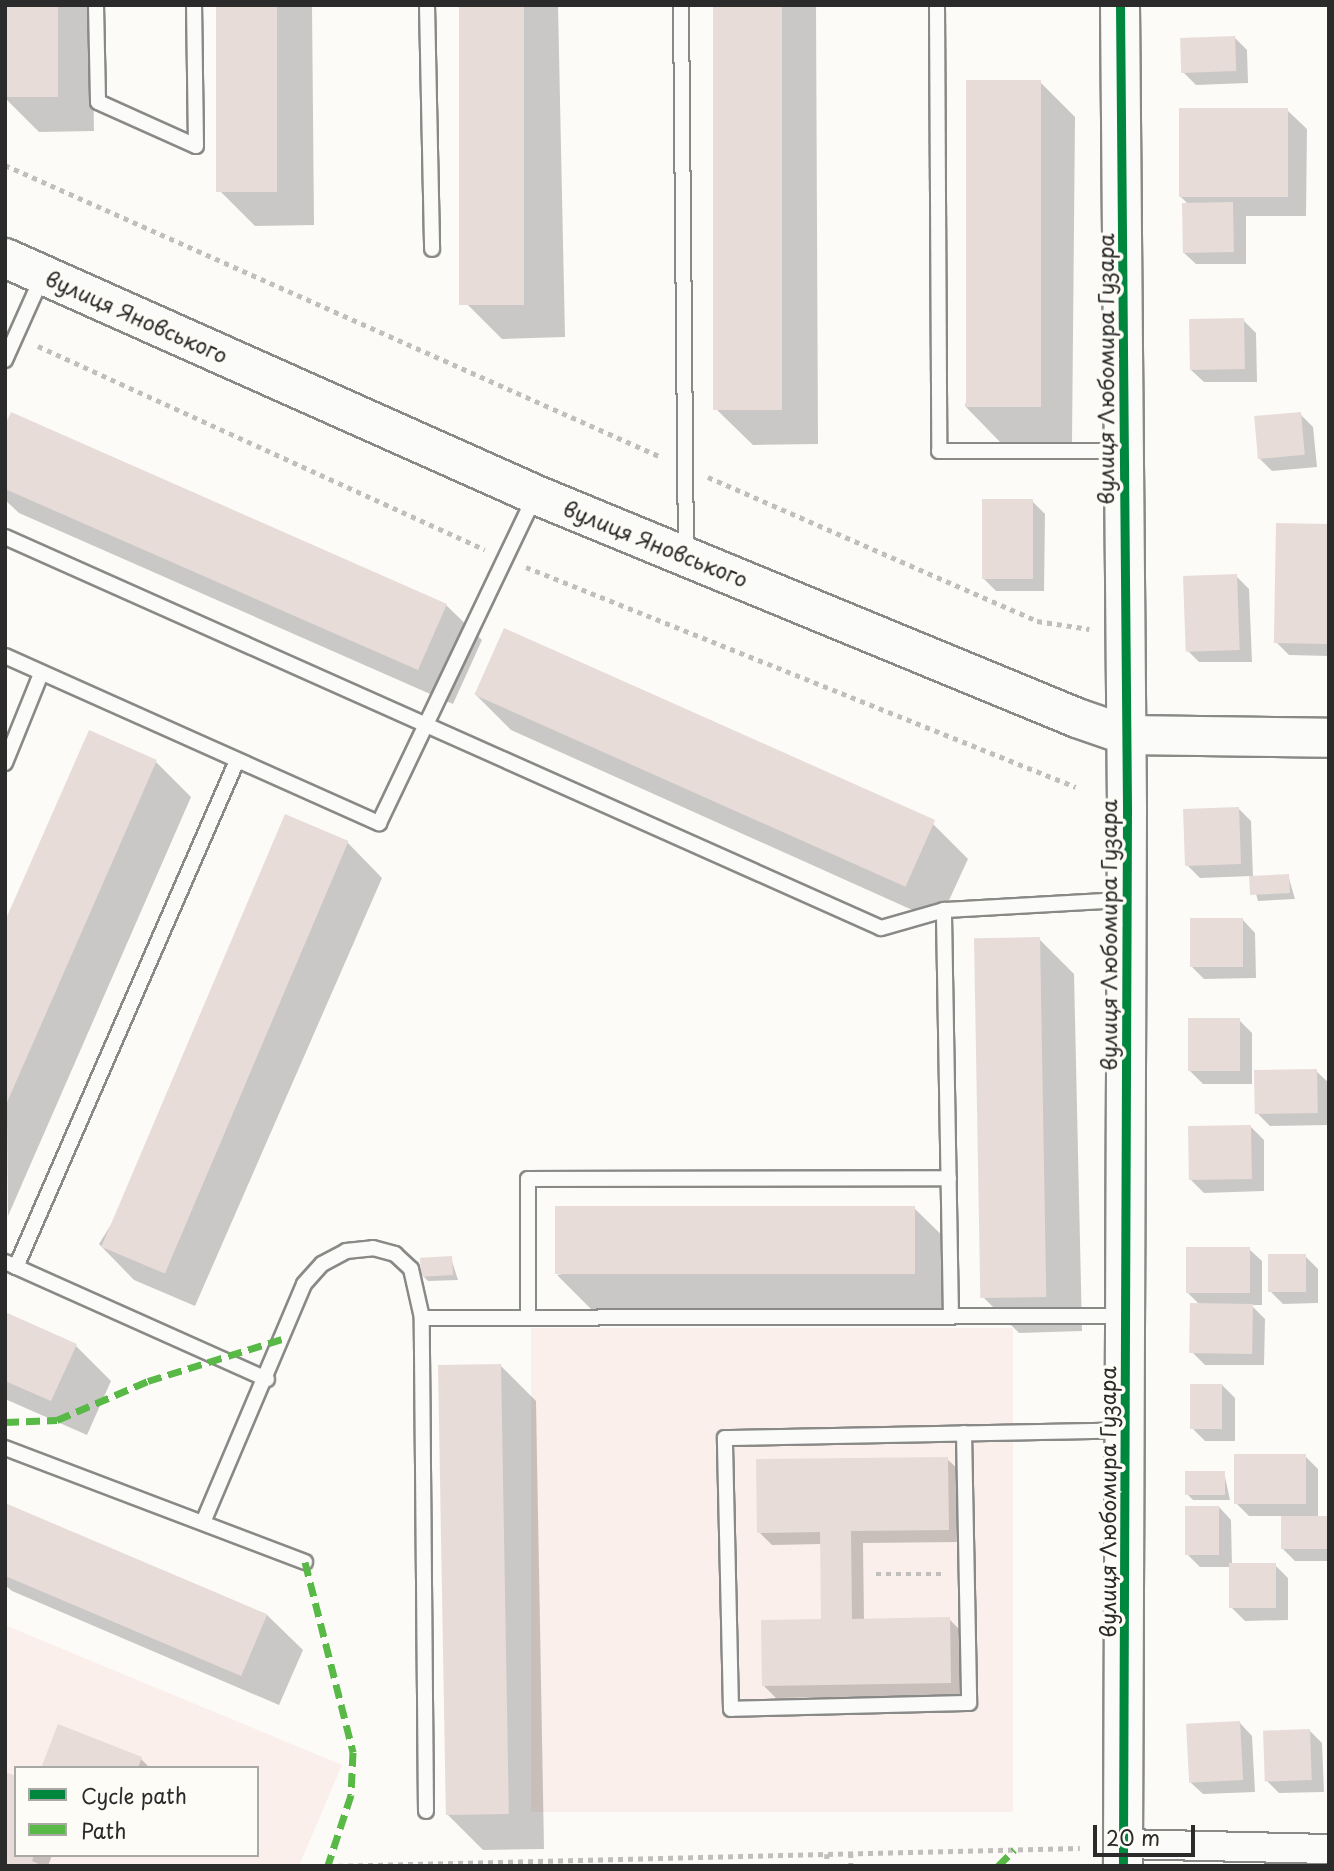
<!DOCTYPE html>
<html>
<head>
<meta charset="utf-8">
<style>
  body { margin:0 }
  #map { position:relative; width:1334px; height:1871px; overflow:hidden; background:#fcfbf8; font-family:"Playpen Sans",sans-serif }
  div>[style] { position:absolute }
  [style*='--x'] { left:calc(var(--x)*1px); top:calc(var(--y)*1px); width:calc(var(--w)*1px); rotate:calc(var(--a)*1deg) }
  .built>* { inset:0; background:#faefea; transform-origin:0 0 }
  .shadow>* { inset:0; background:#0003 }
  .building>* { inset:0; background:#e8dcd8; transform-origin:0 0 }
  .path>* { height:4.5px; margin-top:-2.25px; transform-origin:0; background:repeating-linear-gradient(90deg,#c0bfbc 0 5px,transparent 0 10px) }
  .roads { filter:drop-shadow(2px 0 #898987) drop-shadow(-2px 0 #898987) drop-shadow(0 2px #898987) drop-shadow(0 -2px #898987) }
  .lane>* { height:14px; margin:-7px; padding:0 7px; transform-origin:7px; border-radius:7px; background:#fbfbf9 }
  .street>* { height:28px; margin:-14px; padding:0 14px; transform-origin:14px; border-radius:14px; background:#fbfbf9 }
  .secondary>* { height:38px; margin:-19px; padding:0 19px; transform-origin:19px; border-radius:19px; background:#fbfbf9 }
  .quiet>* { height:7px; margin-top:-3.5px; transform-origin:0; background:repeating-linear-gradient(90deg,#58b947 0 14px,transparent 0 21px) }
  .cycleway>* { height:9px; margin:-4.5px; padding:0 4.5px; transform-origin:4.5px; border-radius:4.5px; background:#00873e }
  span { translate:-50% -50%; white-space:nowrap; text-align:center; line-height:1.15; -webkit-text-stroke:7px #fdfcf7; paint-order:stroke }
  .street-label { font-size:21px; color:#2b2b2b }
  .frame { position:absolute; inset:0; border:7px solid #2b2b2b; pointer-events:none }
  .legend { position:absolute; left:14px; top:1766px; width:245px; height:91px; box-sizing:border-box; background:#fdfcf7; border:2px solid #a9a8a5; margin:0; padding:9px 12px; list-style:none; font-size:21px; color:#2b2b2b }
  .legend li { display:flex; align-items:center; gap:14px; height:35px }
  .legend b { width:35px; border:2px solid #a9a8a5 }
  .scale { position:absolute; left:1093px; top:1825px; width:102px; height:32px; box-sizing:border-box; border:4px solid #2b2b2b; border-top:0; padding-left:9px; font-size:21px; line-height:24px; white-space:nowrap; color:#2b2b2b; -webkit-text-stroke:5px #fdfcf7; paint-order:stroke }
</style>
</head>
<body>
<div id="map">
  <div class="built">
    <i style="left:1013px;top:1328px;width:484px;height:482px;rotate:90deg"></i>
    <i style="clip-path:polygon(evenodd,5px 1625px,342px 1765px,299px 1866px,5px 1866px,5px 1625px,16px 1768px,257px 1768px,257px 1855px,16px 1855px,16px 1768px)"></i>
  </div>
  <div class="shadow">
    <i style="clip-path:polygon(5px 5px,92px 5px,94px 131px,39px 132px,5px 98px)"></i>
    <i style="clip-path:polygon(218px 5px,312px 5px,314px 225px,255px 226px,220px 191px)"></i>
    <i style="clip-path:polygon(460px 5px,558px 5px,565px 337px,502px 339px,467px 304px)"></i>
    <i style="clip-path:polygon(715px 5px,816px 5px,818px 444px,753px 445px,717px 410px)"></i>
    <i style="clip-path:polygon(1235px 38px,1247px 50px,1248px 83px,1196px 85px,1183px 72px)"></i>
    <i style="clip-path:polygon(1040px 82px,1075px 117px,1072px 442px,1000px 442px,965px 406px)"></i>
    <i style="clip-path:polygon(1287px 110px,1307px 129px,1306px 216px,1246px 216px,1246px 264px,1196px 264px,1183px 252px,1188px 204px,1180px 196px)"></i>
    <i style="clip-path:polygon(1243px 320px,1256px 333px,1257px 382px,1204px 382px,1191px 370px)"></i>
    <i style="clip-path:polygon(1300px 414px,1313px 427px,1317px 467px,1272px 471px,1259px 458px)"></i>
    <i style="clip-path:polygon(5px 430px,446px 605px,482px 640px,453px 704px,19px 513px,5px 500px)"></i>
    <i style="clip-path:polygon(1032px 501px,1045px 514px,1044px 591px,996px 591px,983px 578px)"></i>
    <i style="clip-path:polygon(1329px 526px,1329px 656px,1289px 655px,1276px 642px)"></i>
    <i style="clip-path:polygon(1236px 576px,1249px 589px,1252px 662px,1199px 662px,1186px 649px)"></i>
    <i style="clip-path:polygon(476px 695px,933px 824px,968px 859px,939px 922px,511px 730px)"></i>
    <i style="clip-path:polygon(156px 762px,191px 797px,8px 1216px,5px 925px)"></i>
    <i style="clip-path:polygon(1238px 808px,1251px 821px,1253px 877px,1288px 875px,1295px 899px,1258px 901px,1251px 876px,1200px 878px,1187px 865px)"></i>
    <i style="clip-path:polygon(347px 842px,382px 878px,195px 1306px,134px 1280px,99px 1244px)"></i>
    <i style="clip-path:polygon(1243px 920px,1255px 933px,1256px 978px,1204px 979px,1191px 966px)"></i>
    <i style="clip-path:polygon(1039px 939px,1074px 974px,1082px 1331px,1019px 1333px,984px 1298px)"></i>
    <i style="clip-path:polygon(1239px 1020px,1252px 1033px,1252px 1084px,1203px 1084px,1190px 1071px)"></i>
    <i style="clip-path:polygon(1316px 1071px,1329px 1083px,1329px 1125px,1270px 1126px,1257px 1113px)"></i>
    <i style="clip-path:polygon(1251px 1127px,1264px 1140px,1264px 1191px,1204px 1193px,1191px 1180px)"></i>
    <i style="clip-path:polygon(914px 1208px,950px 1243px,950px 1309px,592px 1310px,557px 1275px)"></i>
    <i style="clip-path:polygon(1249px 1249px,1262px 1261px,1262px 1305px,1251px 1305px,1265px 1319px,1264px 1365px,1205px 1365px,1192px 1352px,1200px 1305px,1187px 1292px)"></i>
    <i style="clip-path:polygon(1305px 1256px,1318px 1269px,1318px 1303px,1283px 1304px,1270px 1291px)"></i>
    <i style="clip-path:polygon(451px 1258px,458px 1280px,428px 1281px,422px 1275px)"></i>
    <i style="clip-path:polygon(5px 1314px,76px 1346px,111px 1381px,87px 1435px,5px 1399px)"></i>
    <i style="clip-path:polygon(501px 1366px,536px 1401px,544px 1849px,483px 1850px,448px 1815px)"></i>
    <i style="clip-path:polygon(1222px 1385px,1235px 1398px,1235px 1441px,1205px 1441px,1192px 1428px)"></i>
    <i style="clip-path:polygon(1305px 1456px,1318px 1469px,1318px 1518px,1329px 1518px,1329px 1561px,1295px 1561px,1282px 1548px,1282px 1516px,1249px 1516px,1236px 1503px)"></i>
    <i style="clip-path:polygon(947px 1459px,960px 1471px,961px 1542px,863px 1543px,864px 1620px,949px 1619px,962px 1632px,963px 1695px,776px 1698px,763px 1685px,822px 1621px,822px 1544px,772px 1545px,759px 1532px)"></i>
    <i style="clip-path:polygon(1224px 1472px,1230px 1500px,1193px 1500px,1187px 1494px)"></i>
    <i style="clip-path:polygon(5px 1505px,267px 1615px,303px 1650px,279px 1705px,12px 1591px,5px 1585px)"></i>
    <i style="clip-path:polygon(1219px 1507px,1231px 1520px,1232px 1565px,1275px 1565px,1288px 1578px,1288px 1620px,1245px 1621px,1232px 1608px,1231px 1567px,1200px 1567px,1187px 1554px)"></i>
    <i style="clip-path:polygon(1240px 1723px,1252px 1736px,1255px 1792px,1203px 1794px,1190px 1782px)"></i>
    <i style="clip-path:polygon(1310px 1731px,1322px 1743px,1324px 1792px,1279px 1793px,1266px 1780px)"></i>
    <i style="clip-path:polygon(141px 1759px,150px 1768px,43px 1768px)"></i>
    <i style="clip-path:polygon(16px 1855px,52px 1855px,48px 1866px,5px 1866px)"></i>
  </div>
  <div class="building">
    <i style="left:5px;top:5px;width:53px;height:92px"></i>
    <i style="left:216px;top:5px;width:61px;height:187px"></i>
    <i style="left:459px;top:5px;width:65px;height:300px"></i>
    <i style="left:713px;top:5px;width:69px;height:405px"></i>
    <i style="left:1235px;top:36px;width:35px;height:55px;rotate:88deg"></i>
    <i style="left:966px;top:80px;width:75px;height:327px"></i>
    <i style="left:1179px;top:108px;width:109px;height:89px"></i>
    <i style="left:1233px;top:202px;width:50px;height:51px;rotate:89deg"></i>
    <i style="left:1244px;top:318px;width:51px;height:55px;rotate:89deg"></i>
    <i style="clip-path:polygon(11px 412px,447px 604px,418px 670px,5px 489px,5px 425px)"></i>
    <i style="left:1301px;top:412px;width:43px;height:47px;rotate:85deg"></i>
    <i style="left:982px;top:499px;width:51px;height:80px"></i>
    <i style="left:1276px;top:523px;width:53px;height:120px;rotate:1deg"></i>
    <i style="left:1237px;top:574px;width:76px;height:54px;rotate:88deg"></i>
    <i style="left:504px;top:628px;width:472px;height:73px;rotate:24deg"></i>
    <i style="clip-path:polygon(89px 730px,157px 760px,5px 1107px,5px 921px)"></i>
    <i style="left:1239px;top:807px;width:57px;height:56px;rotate:88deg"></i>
    <i style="left:285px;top:814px;width:69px;height:470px;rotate:23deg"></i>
    <i style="left:1289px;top:874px;width:19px;height:40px;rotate:87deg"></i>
    <i style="left:1190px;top:918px;width:53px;height:49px"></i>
    <i style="left:1040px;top:937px;width:360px;height:66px;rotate:89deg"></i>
    <i style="left:1240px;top:1018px;width:53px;height:52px;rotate:90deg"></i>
    <i style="left:1317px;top:1069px;width:44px;height:63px;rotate:89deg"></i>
    <i style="left:1251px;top:1125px;width:54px;height:63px;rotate:89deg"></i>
    <i style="left:915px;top:1206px;width:68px;height:360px;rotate:90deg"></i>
    <i style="left:1186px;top:1247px;width:64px;height:46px"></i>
    <i style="left:1268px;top:1254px;width:38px;height:38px"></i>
    <i style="left:452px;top:1256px;width:19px;height:32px;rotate:87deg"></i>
    <i style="left:1190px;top:1303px;width:63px;height:50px;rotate:1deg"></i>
    <i style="clip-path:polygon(5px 1312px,77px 1344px,51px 1401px,5px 1381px)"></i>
    <i style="left:501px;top:1364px;width:450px;height:63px;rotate:89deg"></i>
    <i style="left:1190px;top:1384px;width:32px;height:45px"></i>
    <i style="left:1306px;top:1454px;width:50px;height:72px;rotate:90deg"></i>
    <i style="clip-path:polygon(948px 1457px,949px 1530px,851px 1531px,852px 1619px,950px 1617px,951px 1683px,762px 1686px,761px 1620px,821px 1619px,820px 1532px,757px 1533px,756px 1459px)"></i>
    <i style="left:1185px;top:1471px;width:40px;height:24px"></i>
    <i style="left:5px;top:1503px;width:285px;height:67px;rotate:23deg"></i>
    <i style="left:1185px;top:1506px;width:34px;height:49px"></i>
    <i style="left:1281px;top:1516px;width:48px;height:33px"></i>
    <i style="left:1229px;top:1563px;width:47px;height:45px"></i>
    <i style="left:1240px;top:1721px;width:59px;height:54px;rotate:87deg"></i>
    <i style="clip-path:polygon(58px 1724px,142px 1757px,138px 1768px,41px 1768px)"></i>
    <i style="left:1310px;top:1729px;width:51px;height:47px;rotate:88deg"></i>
    <i style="clip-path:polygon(5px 1772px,16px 1776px,16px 1855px,34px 1855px,32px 1861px,43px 1866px,5px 1866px)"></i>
  </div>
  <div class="path">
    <i style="--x:5;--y:165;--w:718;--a:23.99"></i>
    <i style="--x:38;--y:346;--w:491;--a:24.5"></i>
    <i style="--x:708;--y:477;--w:359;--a:23.6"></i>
    <i style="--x:1037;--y:621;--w:53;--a:8.7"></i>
    <i style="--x:526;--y:567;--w:592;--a:21.8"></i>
    <i style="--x:876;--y:1574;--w:69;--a:0"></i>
    <i style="--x:851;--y:1853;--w:13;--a:90"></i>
    <i style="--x:827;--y:1854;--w:12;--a:90"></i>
    <i style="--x:328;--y:1866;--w:752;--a:-1.37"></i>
  </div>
  <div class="roads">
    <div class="lane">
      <i style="--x:96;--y:5;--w:97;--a:88.8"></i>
      <i style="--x:98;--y:102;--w:107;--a:24.2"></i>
      <i style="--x:196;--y:146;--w:141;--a:-90.8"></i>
      <i style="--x:427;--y:5;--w:244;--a:88.8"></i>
      <i style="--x:681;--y:5;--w:548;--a:89.48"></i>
      <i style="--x:937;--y:5;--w:446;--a:89.7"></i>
      <i style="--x:939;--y:451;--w:183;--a:0"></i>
      <i style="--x:5;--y:360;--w:93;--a:-65.9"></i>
      <i style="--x:5;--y:537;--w:959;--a:24.05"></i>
      <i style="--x:881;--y:928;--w:66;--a:-15.9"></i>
      <i style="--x:5;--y:656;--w:410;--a:24.1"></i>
      <i style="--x:379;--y:823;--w:362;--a:-64.5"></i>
      <i style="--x:5;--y:763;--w:96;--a:-68"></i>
      <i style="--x:5;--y:1262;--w:287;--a:24.1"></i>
      <i style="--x:16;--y:1267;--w:550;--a:-66.42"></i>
      <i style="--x:951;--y:1317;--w:407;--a:-91"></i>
      <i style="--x:944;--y:910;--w:180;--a:-3.2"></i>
      <i style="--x:528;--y:1318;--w:139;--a:-90"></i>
      <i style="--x:528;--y:1179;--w:421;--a:-0.1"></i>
      <i style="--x:964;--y:1433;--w:270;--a:88.9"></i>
      <i style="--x:969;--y:1703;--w:238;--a:178.6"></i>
      <i style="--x:731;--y:1709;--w:271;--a:-91.3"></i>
      <i style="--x:725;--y:1438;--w:399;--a:-1.1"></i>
      <i style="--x:5;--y:1448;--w:321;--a:20.8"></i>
      <i style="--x:204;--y:1520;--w:256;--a:-67"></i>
      <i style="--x:304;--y:1284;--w:27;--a:-48"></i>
      <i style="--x:322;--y:1264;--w:27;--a:-28"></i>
      <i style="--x:346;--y:1251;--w:27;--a:-6"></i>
      <i style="--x:373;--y:1248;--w:23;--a:15"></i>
      <i style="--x:395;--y:1254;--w:22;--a:43"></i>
      <i style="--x:411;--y:1269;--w:50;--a:77.3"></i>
      <i style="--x:426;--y:1811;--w:493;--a:-90.5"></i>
      <i style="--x:422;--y:1318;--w:702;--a:-0.16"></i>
    </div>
    <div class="street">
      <i style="--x:1123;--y:1844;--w:206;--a:1.4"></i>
    </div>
    <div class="secondary">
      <i style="--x:1120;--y:5;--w:804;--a:89.5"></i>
      <i style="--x:1127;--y:809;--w:1057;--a:90.22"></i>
      <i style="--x:5;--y:258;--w:581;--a:24.05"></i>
      <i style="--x:536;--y:495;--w:585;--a:22.4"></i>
      <i style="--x:1077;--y:718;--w:52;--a:19.1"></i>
      <i style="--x:1126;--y:735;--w:203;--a:0.8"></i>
    </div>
  </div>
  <div class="quiet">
    <i style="--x:5;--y:1422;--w:52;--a:-2.2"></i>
    <i style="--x:57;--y:1420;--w:99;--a:-23.2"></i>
    <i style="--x:148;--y:1381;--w:140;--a:-17.4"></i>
    <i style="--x:305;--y:1562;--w:196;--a:75.8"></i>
    <i style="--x:353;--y:1752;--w:43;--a:92.7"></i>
    <i style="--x:351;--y:1795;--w:74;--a:108.2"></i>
    <i style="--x:998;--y:1866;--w:23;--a:-45"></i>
  </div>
  <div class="cycleway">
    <i style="--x:1120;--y:5;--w:804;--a:89.5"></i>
    <i style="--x:1127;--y:809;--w:1057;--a:90.22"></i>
  </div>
  <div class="street-label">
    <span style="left:137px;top:316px;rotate:24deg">вулиця Яновського</span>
    <span style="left:1105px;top:369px;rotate:-90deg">вулиця Любомира Гузара</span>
    <span style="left:656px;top:543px;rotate:22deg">вулиця Яновського</span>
    <span style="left:1108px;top:935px;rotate:-90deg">вулиця Любомира Гузара</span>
    <span style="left:1107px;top:1502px;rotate:-90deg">вулиця Любомира Гузара</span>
  </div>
  <div class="frame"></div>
  <ul class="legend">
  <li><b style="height:9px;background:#00873e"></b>Cycle path</li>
  <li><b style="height:9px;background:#58b947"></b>Path</li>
  </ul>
  <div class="scale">20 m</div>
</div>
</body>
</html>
